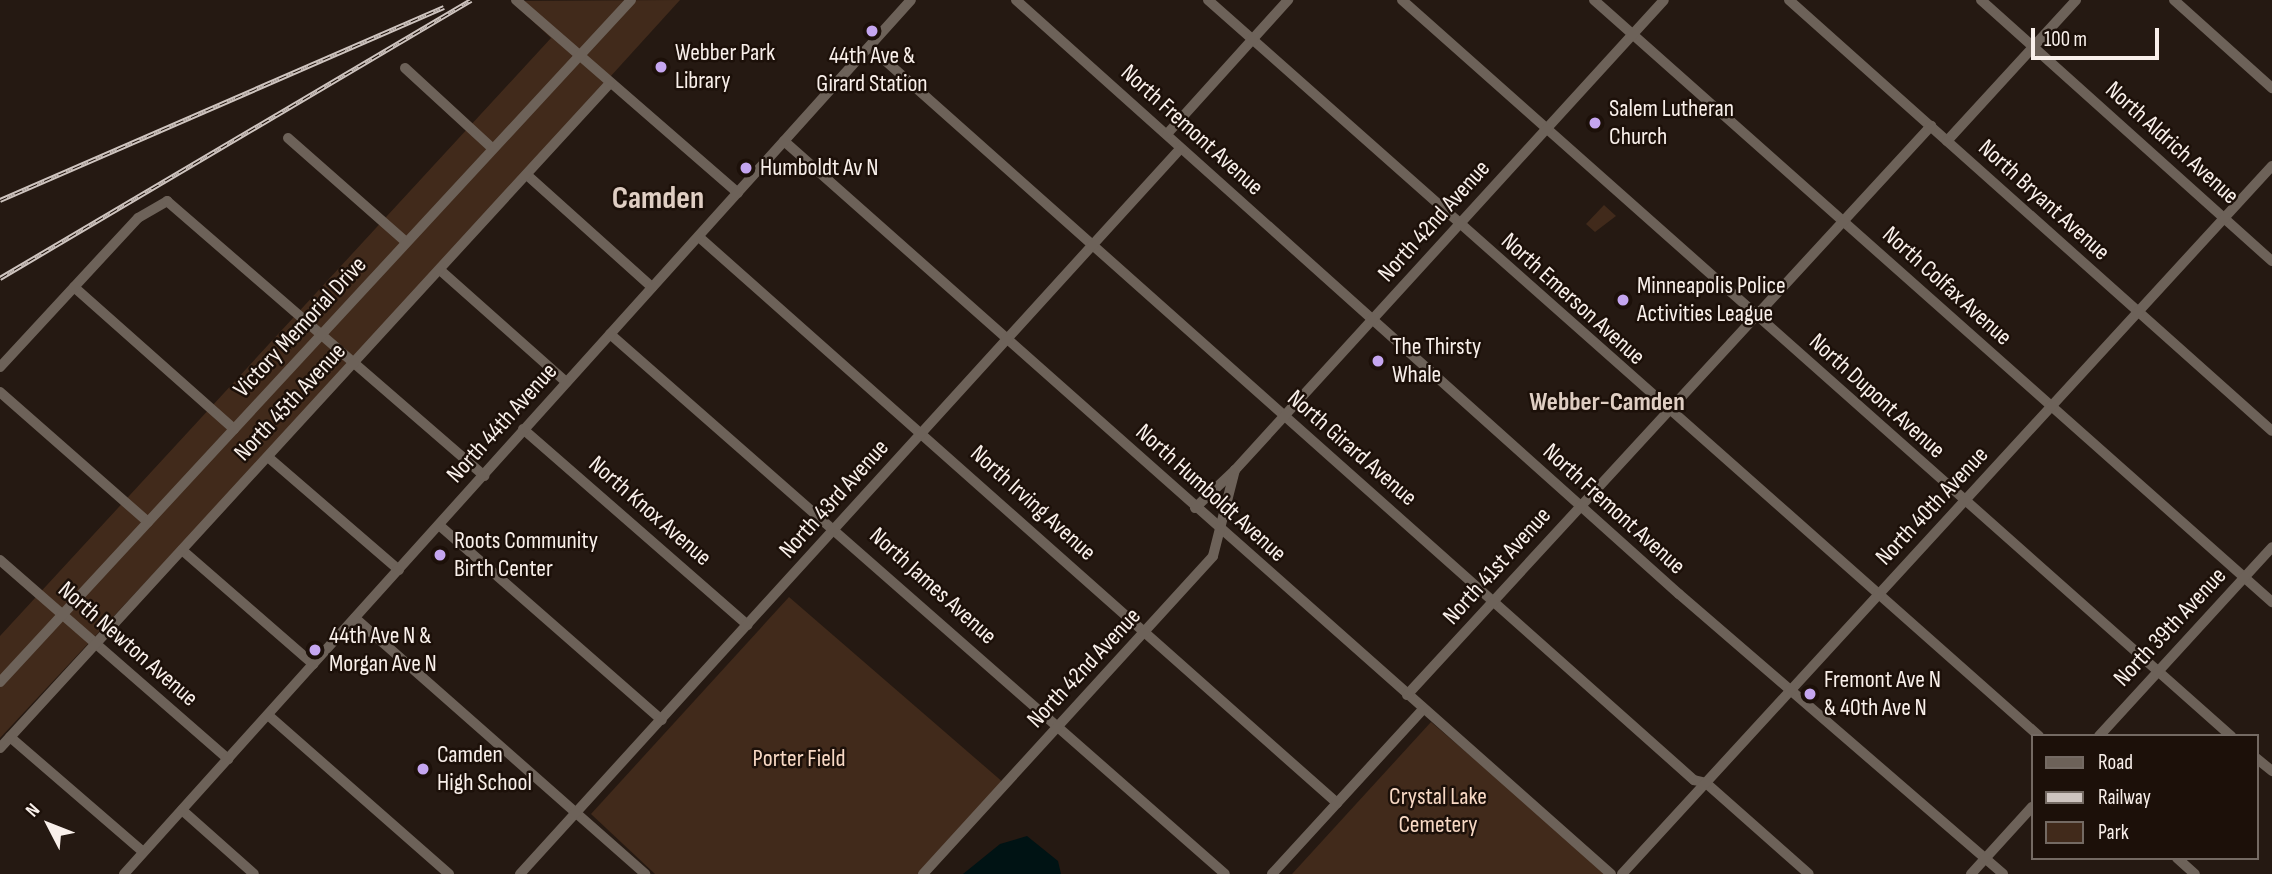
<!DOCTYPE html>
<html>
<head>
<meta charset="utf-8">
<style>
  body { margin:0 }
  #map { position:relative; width:2272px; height:874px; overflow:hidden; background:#251912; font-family:"Sofia Sans Condensed",sans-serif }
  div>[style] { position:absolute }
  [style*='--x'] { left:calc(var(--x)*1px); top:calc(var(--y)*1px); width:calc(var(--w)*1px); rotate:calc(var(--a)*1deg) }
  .green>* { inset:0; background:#412a1b }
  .water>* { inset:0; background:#001314 }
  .minor>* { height:10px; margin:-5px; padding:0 5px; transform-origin:5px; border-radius:5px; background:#6d6259 }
  .rail>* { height:5px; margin-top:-2.5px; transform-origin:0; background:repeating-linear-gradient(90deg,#1c1009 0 8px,#cec4bf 0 16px); box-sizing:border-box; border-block:2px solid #cec4bf }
  .dots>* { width:19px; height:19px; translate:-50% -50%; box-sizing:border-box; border:4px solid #1c1009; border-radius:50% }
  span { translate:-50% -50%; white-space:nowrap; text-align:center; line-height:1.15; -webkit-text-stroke:5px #1c1009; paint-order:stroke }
  .poi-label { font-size:24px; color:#f9f0eb }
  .left { translate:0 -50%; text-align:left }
  .street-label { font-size:24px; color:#f9f0eb }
  .park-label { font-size:24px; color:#f8d9c5 }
  .neighbourhood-label { font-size:26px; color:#dfcec3; font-weight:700 }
  .district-label { font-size:32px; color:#dfcec3; font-weight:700 }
  .legend { position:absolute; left:2031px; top:734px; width:228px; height:126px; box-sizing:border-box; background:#1c1009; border:2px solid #746a63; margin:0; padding:9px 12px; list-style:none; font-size:21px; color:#f9f0eb }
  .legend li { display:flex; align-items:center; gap:14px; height:35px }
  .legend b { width:35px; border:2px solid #746a63 }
  .north { position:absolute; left:14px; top:790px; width:70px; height:70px; -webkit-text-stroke:5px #1c1009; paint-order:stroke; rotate:312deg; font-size:19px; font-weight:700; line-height:28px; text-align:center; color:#f9f0eb }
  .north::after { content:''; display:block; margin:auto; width:24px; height:32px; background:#f9f0eb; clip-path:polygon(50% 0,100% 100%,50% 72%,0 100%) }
  .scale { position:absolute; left:2031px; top:28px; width:128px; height:32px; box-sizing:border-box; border:4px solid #f9f0eb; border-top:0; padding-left:9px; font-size:21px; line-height:24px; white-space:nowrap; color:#f9f0eb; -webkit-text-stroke:5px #1c1009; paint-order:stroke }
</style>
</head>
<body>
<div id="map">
  <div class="green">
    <i style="clip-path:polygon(680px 0,352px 361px,0 738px,0 636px,551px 38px,511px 1px)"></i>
    <i style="clip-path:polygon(1604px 205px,1616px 216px,1595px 232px,1586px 224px)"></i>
    <i style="clip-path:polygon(789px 597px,1005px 784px,923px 874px,655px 874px,591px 814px)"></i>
    <i style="clip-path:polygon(1431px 722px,1609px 874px,1292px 874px)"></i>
  </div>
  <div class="water">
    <i style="clip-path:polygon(1027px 836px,1058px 861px,1061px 874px,963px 874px,1000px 844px)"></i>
  </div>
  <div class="minor">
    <i style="--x:516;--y:0;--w:294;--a:41"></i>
    <i style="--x:1016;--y:0;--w:890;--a:41.86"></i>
    <i style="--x:1679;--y:594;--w:428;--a:40.8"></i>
    <i style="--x:1208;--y:0;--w:1110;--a:41.53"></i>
    <i style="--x:1402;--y:0;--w:1109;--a:41.6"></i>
    <i style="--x:1594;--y:0;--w:907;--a:41.6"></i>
    <i style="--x:1789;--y:0;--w:647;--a:41.74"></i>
    <i style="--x:1981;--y:0;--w:391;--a:41.9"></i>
    <i style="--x:2174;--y:0;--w:132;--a:41.9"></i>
    <i style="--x:870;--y:47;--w:1103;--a:41.66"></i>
    <i style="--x:1694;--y:780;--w:12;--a:14"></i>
    <i style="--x:1706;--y:783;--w:137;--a:41.5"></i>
    <i style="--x:405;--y:68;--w:118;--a:42.6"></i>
    <i style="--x:1167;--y:134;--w:181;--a:-47.9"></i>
    <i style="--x:288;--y:138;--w:157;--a:41.4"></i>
    <i style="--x:784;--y:141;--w:1105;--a:41.55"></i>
    <i style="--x:1947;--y:141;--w:191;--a:-47.5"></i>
    <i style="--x:527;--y:175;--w:168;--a:41.9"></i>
    <i style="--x:699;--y:237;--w:853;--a:41.58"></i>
    <i style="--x:440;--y:270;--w:169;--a:41.6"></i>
    <i style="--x:74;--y:287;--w:214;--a:41.6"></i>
    <i style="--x:610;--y:334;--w:818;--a:41.28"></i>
    <i style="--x:0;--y:367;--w:203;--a:-47.2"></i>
    <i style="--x:138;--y:218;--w:34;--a:-30"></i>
    <i style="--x:167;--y:201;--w:420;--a:40.9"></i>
    <i style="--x:0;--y:392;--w:197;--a:41.3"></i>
    <i style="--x:523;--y:429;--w:298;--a:41.1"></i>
    <i style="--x:268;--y:457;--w:173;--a:40.8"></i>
    <i style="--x:1195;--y:508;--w:55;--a:-43.5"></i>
    <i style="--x:439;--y:525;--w:296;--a:41.2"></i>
    <i style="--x:182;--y:550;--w:174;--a:41"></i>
    <i style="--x:0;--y:560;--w:303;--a:41.1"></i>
    <i style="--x:355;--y:618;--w:387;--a:41.4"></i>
    <i style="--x:0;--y:682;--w:929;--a:-47.22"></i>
    <i style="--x:1407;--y:695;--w:774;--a:-47.36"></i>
    <i style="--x:268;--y:715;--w:241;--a:41.3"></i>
    <i style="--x:2099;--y:736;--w:256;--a:-47.5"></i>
    <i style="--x:10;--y:737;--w:176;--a:40.8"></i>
    <i style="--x:0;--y:748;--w:902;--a:-47.47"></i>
    <i style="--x:2256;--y:758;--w:21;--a:39"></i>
    <i style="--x:182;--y:810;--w:96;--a:41.6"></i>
    <i style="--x:2177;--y:858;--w:24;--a:42"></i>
    <i style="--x:124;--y:874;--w:1176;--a:-48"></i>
    <i style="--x:520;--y:874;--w:979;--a:-47.69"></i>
    <i style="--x:923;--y:874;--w:430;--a:-47.6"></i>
    <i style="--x:1213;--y:556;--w:89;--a:-75.7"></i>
    <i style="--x:1235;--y:470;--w:636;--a:-47.61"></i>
    <i style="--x:1272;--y:874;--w:224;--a:-47.5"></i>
    <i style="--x:1622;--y:874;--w:961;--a:-47.45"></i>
    <i style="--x:1971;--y:874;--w:91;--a:-47.7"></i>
  </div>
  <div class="rail">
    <i style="--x:0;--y:200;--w:484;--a:-23.5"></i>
    <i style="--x:0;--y:278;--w:547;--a:-30.55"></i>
  </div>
  <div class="dots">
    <i style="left:872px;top:31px;background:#c5a6f0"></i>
    <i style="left:661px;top:67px;background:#c5a6f0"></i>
    <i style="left:1595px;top:123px;background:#c5a6f0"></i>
    <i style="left:746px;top:168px;background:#c5a6f0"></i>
    <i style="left:1623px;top:300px;background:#c5a6f0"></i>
    <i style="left:1378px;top:361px;background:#c5a6f0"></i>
    <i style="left:440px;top:555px;background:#c5a6f0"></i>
    <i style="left:315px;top:650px;background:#c5a6f0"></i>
    <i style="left:1810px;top:694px;background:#c5a6f0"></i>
    <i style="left:423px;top:769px;background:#c5a6f0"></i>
  </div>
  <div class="poi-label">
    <span class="left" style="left:675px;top:67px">Webber Park<br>Library</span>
    <span style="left:872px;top:70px">44th Ave &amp;<br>Girard Station</span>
    <span class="left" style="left:1609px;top:123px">Salem Lutheran<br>Church</span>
    <span class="left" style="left:760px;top:168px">Humboldt Av N</span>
    <span class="left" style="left:1637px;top:300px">Minneapolis Police<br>Activities League</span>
    <span class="left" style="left:1392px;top:361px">The Thirsty<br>Whale</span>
    <span class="left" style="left:454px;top:555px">Roots Community<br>Birth Center</span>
    <span class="left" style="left:329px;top:650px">44th Ave N &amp;<br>Morgan Ave N</span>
    <span class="left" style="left:1824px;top:694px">Fremont Ave N<br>&amp; 40th Ave N</span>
    <span class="left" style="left:437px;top:769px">Camden<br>High School</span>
  </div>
  <div class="street-label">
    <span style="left:1192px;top:130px;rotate:42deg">North Fremont Avenue</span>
    <span style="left:2172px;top:143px;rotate:42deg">North Aldrich Avenue</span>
    <span style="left:2044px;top:200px;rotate:42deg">North Bryant Avenue</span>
    <span style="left:1434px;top:221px;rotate:-48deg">North 42nd Avenue</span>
    <span style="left:1947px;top:286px;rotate:42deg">North Colfax Avenue</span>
    <span style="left:1573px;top:299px;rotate:42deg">North Emerson Avenue</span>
    <span style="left:300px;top:327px;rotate:-47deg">Victory Memorial Drive</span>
    <span style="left:1877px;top:396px;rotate:42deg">North Dupont Avenue</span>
    <span style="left:290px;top:402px;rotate:-47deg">North 45th Avenue</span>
    <span style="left:502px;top:423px;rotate:-48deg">North 44th Avenue</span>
    <span style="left:1352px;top:448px;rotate:41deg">North Girard Avenue</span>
    <span style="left:1211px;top:493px;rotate:42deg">North Humboldt Avenue</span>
    <span style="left:834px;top:499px;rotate:-48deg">North 43rd Avenue</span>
    <span style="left:1033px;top:503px;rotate:42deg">North Irving Avenue</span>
    <span style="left:1932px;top:506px;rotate:-47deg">North 40th Avenue</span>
    <span style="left:1614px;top:509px;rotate:42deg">North Fremont Avenue</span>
    <span style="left:650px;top:511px;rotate:41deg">North Knox Avenue</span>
    <span style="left:1497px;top:566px;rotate:-48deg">North 41st Avenue</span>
    <span style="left:933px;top:586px;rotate:42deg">North James Avenue</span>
    <span style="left:2170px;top:627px;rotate:-47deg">North 39th Avenue</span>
    <span style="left:128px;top:644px;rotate:41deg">North Newton Avenue</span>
    <span style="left:1084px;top:668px;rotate:-47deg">North 42nd Avenue</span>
  </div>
  <div class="park-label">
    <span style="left:799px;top:759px">Porter Field</span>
    <span style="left:1438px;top:811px">Crystal Lake<br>Cemetery</span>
  </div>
  <div class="neighbourhood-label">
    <span style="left:1607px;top:403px">Webber-Camden</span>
  </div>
  <div class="district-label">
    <span style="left:658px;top:199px">Camden</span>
  </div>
  <ul class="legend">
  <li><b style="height:9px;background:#6d6259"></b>Road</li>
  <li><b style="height:9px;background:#cec4bf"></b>Railway</li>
  <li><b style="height:19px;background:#412a1b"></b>Park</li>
  </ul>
  <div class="north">N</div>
  <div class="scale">100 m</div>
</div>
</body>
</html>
